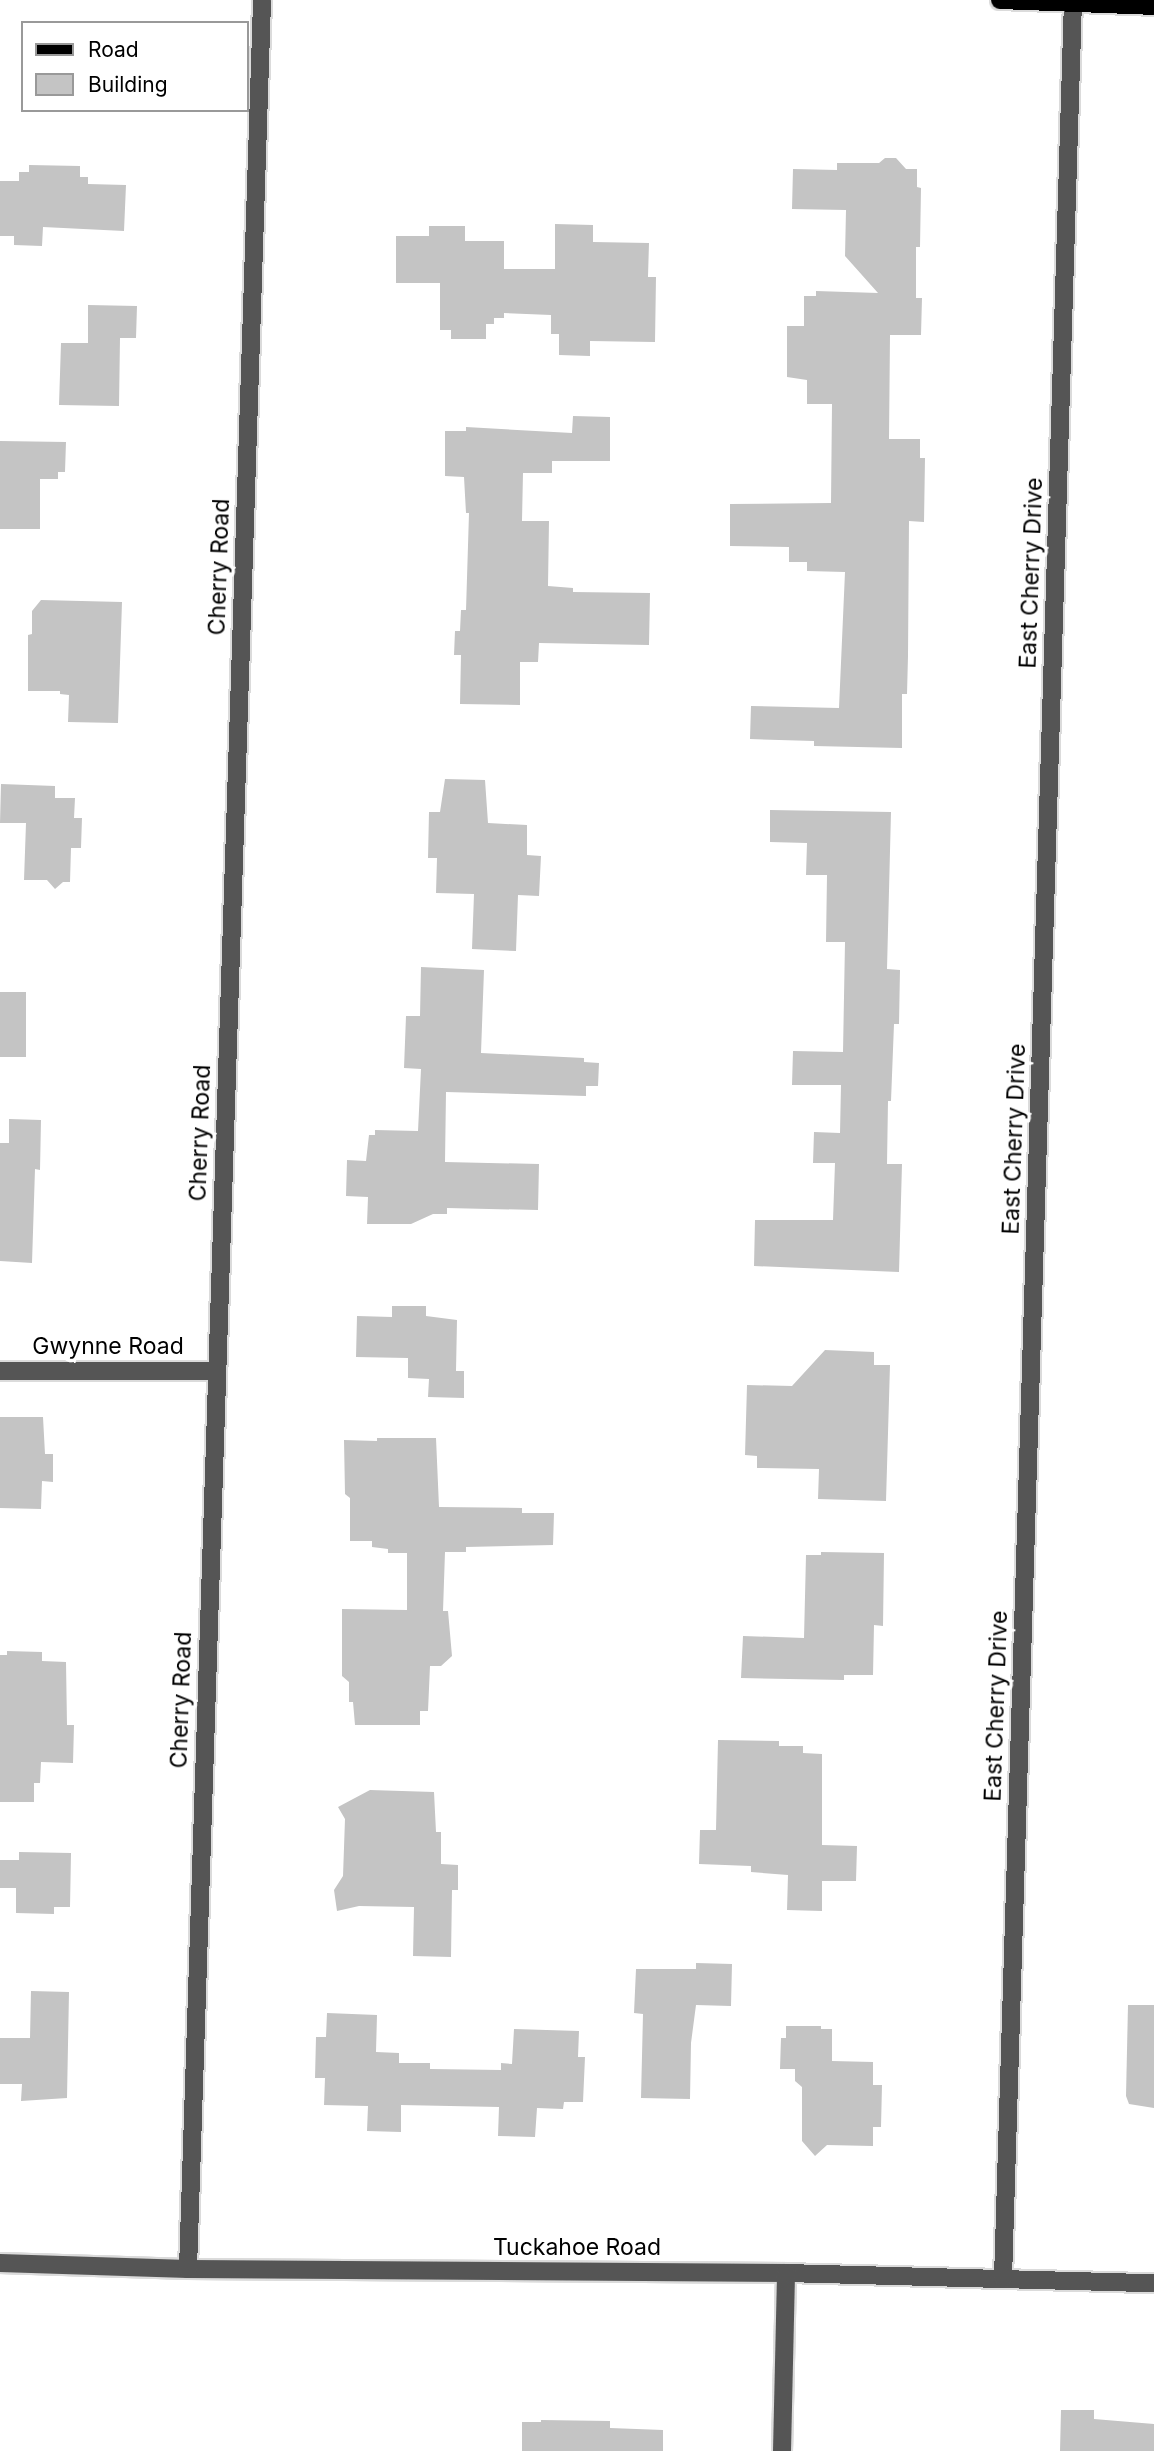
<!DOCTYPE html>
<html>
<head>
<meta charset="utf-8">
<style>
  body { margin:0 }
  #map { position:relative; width:1154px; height:2451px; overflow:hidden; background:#fff; font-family:Inter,sans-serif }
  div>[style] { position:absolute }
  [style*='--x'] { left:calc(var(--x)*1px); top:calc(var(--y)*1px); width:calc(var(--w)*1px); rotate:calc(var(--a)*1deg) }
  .building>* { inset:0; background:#c4c4c4; transform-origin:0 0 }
  .roads { filter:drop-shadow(2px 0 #dbdbdb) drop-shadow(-2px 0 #dbdbdb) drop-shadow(0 2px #dbdbdb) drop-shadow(0 -2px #dbdbdb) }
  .minor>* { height:18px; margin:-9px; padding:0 9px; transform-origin:9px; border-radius:9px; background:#555 }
  .major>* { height:18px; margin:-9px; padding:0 9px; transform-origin:9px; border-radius:9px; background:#000 }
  span { translate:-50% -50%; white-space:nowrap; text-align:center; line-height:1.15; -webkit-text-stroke:7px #fff; paint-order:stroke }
  .street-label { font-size:23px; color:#000 }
  .legend { position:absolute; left:21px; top:21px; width:228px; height:91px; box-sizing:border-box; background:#fff; border:2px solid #999; margin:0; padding:9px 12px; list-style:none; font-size:21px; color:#000 }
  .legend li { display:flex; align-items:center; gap:14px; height:35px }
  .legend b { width:35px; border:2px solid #999 }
</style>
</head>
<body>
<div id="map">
  <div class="building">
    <i style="clip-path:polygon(885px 158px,896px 158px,906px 169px,917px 169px,917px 187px,921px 188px,920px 247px,916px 247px,916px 298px,922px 298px,921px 335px,890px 335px,889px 439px,920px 439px,920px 458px,925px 458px,924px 522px,909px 521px,908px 656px,907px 694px,902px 694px,902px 748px,814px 746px,814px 741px,750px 739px,751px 706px,839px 708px,845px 572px,807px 571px,807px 562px,789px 562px,789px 547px,730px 546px,730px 504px,831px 503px,832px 404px,807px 404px,807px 380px,787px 377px,787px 326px,804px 326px,804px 296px,816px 296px,816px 291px,878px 293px,845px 256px,846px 210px,792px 209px,793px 169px,837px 170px,837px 163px,879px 163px)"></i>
    <i style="clip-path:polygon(29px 165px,80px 166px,80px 177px,88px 177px,88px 184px,126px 185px,124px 231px,43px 227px,42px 246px,14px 245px,14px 236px,0 236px,0 181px,19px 181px,19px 172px,29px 172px)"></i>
    <i style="clip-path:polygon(555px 224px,593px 225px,593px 242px,649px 243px,648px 277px,656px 277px,655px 342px,590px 341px,590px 356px,559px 355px,559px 334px,551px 334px,551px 315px,504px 313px,504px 318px,494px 318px,494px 324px,486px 324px,486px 339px,451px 339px,451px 330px,440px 330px,440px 283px,396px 283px,396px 236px,429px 236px,429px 226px,465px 226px,465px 241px,504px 241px,504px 269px,555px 269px)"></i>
    <i style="clip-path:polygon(88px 305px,137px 306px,136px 338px,120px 338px,119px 406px,59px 405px,61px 343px,88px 343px)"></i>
    <i style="clip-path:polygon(573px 416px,610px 417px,610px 461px,552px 461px,552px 473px,523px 473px,522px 521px,549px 521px,548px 586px,573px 588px,573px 592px,650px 593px,649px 645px,539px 643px,538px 662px,520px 662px,520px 705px,460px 704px,461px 655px,454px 655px,455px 631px,460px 631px,461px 610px,466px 610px,469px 513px,466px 513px,464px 477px,445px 476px,445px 431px,466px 431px,466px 427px,572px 433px)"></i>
    <i style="clip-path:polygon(0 441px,66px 442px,65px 472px,58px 472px,58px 479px,40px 479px,40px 529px,0 529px)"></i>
    <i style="clip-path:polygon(41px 600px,122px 602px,118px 723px,68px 722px,69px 695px,60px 694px,60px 691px,28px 691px,28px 635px,32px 634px,32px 611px)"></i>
    <i style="clip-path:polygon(445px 779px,485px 780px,488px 823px,527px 825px,527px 855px,541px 856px,539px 896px,518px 895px,516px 951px,472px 949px,474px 894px,436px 893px,437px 858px,428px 858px,429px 812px,440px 812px)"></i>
    <i style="clip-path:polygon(1px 784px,55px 786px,55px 798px,75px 798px,74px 818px,82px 818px,81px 848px,71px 848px,70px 882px,63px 882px,55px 889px,47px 880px,24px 880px,26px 823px,0 823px)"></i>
    <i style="clip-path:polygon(770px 810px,891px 812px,887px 969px,900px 970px,899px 1024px,894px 1024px,891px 1101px,888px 1101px,887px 1164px,902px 1164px,899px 1272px,754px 1266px,755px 1220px,833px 1220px,835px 1163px,813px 1163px,814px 1132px,840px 1133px,841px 1085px,792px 1085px,793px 1051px,843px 1052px,845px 942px,826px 942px,827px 875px,806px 875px,807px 843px,770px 842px)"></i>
    <i style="clip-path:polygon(421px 967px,484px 970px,481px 1053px,584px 1058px,584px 1062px,599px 1063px,598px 1086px,586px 1086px,586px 1096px,446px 1092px,445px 1162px,539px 1164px,538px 1210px,447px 1208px,447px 1214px,433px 1214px,411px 1224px,367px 1224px,368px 1197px,346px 1196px,347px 1160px,366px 1161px,369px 1135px,375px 1135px,375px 1130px,418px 1131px,421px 1069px,404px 1068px,406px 1016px,420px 1016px)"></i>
    <i style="left:0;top:992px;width:26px;height:65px"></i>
    <i style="clip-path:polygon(9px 1119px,41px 1120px,40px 1170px,35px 1169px,32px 1263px,0 1261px,0 1143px,9px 1143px)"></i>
    <i style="clip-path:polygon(392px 1306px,426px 1306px,426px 1316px,457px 1320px,456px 1371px,464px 1371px,464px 1398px,428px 1397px,429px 1379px,408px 1378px,408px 1358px,356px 1357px,357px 1316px,392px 1317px)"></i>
    <i style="clip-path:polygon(825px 1350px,874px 1352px,874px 1365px,890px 1365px,886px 1501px,818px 1499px,819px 1469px,757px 1468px,757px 1456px,745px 1455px,747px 1385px,792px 1386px)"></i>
    <i style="clip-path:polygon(0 1417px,43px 1417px,45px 1454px,53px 1454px,53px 1482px,42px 1481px,41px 1509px,0 1508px)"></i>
    <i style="clip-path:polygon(377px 1438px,436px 1438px,439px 1507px,522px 1508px,522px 1513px,554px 1513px,553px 1545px,466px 1547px,466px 1552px,445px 1552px,443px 1611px,448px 1611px,452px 1656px,441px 1666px,430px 1666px,428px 1711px,420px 1711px,420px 1725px,355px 1725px,353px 1702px,349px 1702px,349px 1682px,342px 1676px,342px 1609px,407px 1610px,407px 1553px,388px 1553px,388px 1549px,372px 1547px,372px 1541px,350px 1541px,350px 1498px,345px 1494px,344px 1440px,377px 1441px)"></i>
    <i style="clip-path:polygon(821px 1552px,884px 1553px,883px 1626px,874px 1625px,873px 1675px,844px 1675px,844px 1680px,741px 1678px,743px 1636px,804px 1638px,806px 1555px,821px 1555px)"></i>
    <i style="clip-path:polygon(7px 1651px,42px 1652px,42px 1661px,66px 1662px,67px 1725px,74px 1725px,73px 1763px,41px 1762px,40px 1783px,34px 1783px,34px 1802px,0 1802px,0 1655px,7px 1655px)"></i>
    <i style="clip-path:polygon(718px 1740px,779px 1741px,779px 1746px,803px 1746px,803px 1753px,822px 1754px,822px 1845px,857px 1846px,856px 1881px,822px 1881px,822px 1911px,787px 1910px,788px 1875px,751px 1872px,751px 1866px,699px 1864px,700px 1830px,716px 1830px)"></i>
    <i style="clip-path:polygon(370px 1790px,434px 1792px,436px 1832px,441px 1832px,441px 1864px,458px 1865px,458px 1890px,452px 1890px,451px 1957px,413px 1956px,414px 1907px,359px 1906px,337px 1911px,334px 1890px,343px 1876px,345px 1819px,338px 1807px)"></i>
    <i style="clip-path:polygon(19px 1852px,71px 1853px,70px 1907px,54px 1907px,54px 1914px,16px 1913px,16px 1888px,0 1888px,0 1860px,19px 1860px)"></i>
    <i style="clip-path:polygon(696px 1963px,732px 1964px,731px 2006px,696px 2005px,691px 2043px,690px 2099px,641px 2098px,643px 2014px,634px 2013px,636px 1969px,696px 1969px)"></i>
    <i style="clip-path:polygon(31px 1991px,69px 1992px,67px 2098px,21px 2101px,22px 2084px,0 2084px,0 2038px,30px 2038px)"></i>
    <i style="clip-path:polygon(1128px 2005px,1154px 2005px,1154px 2108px,1129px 2104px,1126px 2096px)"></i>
    <i style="clip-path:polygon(327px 2013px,377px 2015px,376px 2052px,399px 2053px,399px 2063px,430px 2063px,430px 2069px,501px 2070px,501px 2063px,512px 2064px,514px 2029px,579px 2031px,578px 2057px,585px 2057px,583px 2102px,564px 2102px,563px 2109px,537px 2108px,535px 2137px,498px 2136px,499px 2107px,401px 2105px,401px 2132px,367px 2131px,368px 2106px,324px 2105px,325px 2078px,315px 2078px,316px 2037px,326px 2037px)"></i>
    <i style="clip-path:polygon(786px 2026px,821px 2026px,821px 2029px,832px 2029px,832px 2061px,873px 2062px,873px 2085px,882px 2085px,881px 2127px,873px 2127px,873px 2146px,827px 2145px,815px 2156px,802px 2141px,802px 2087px,795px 2081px,795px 2069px,780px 2069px,781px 2038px,786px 2038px)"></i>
    <i style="clip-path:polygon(1061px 2410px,1094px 2410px,1094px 2419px,1154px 2424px,1154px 2451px,1060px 2451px)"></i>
    <i style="clip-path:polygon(541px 2420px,610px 2421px,610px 2428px,663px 2430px,663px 2451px,522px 2451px,522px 2422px,541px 2422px)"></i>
  </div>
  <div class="roads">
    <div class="minor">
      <i style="--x:0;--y:1371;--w:217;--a:0"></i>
      <i style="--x:0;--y:2263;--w:188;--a:1.8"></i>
      <i style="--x:188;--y:2269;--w:598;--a:0.38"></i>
      <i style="--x:786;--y:2273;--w:368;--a:1.6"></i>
      <i style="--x:188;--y:2269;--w:2270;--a:-88.13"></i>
      <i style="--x:1003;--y:2278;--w:2277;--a:-88.24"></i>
      <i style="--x:782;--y:2451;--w:178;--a:-88.7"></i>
    </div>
    <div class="major">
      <i style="--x:1000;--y:0;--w:154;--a:2.2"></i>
    </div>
  </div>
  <div class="street-label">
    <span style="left:219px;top:567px;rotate:-88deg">Cherry Road</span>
    <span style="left:1031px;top:573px;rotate:-88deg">East Cherry Drive</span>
    <span style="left:200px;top:1133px;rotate:-88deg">Cherry Road</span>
    <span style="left:1014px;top:1139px;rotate:-88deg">East Cherry Drive</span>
    <span style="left:108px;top:1346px">Gwynne Road</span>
    <span style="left:181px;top:1700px;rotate:-88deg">Cherry Road</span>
    <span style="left:996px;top:1706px;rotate:-88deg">East Cherry Drive</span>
    <span style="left:577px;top:2247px">Tuckahoe Road</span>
  </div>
  <ul class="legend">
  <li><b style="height:9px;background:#000"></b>Road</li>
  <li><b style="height:19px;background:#c4c4c4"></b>Building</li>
  </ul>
</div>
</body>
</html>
